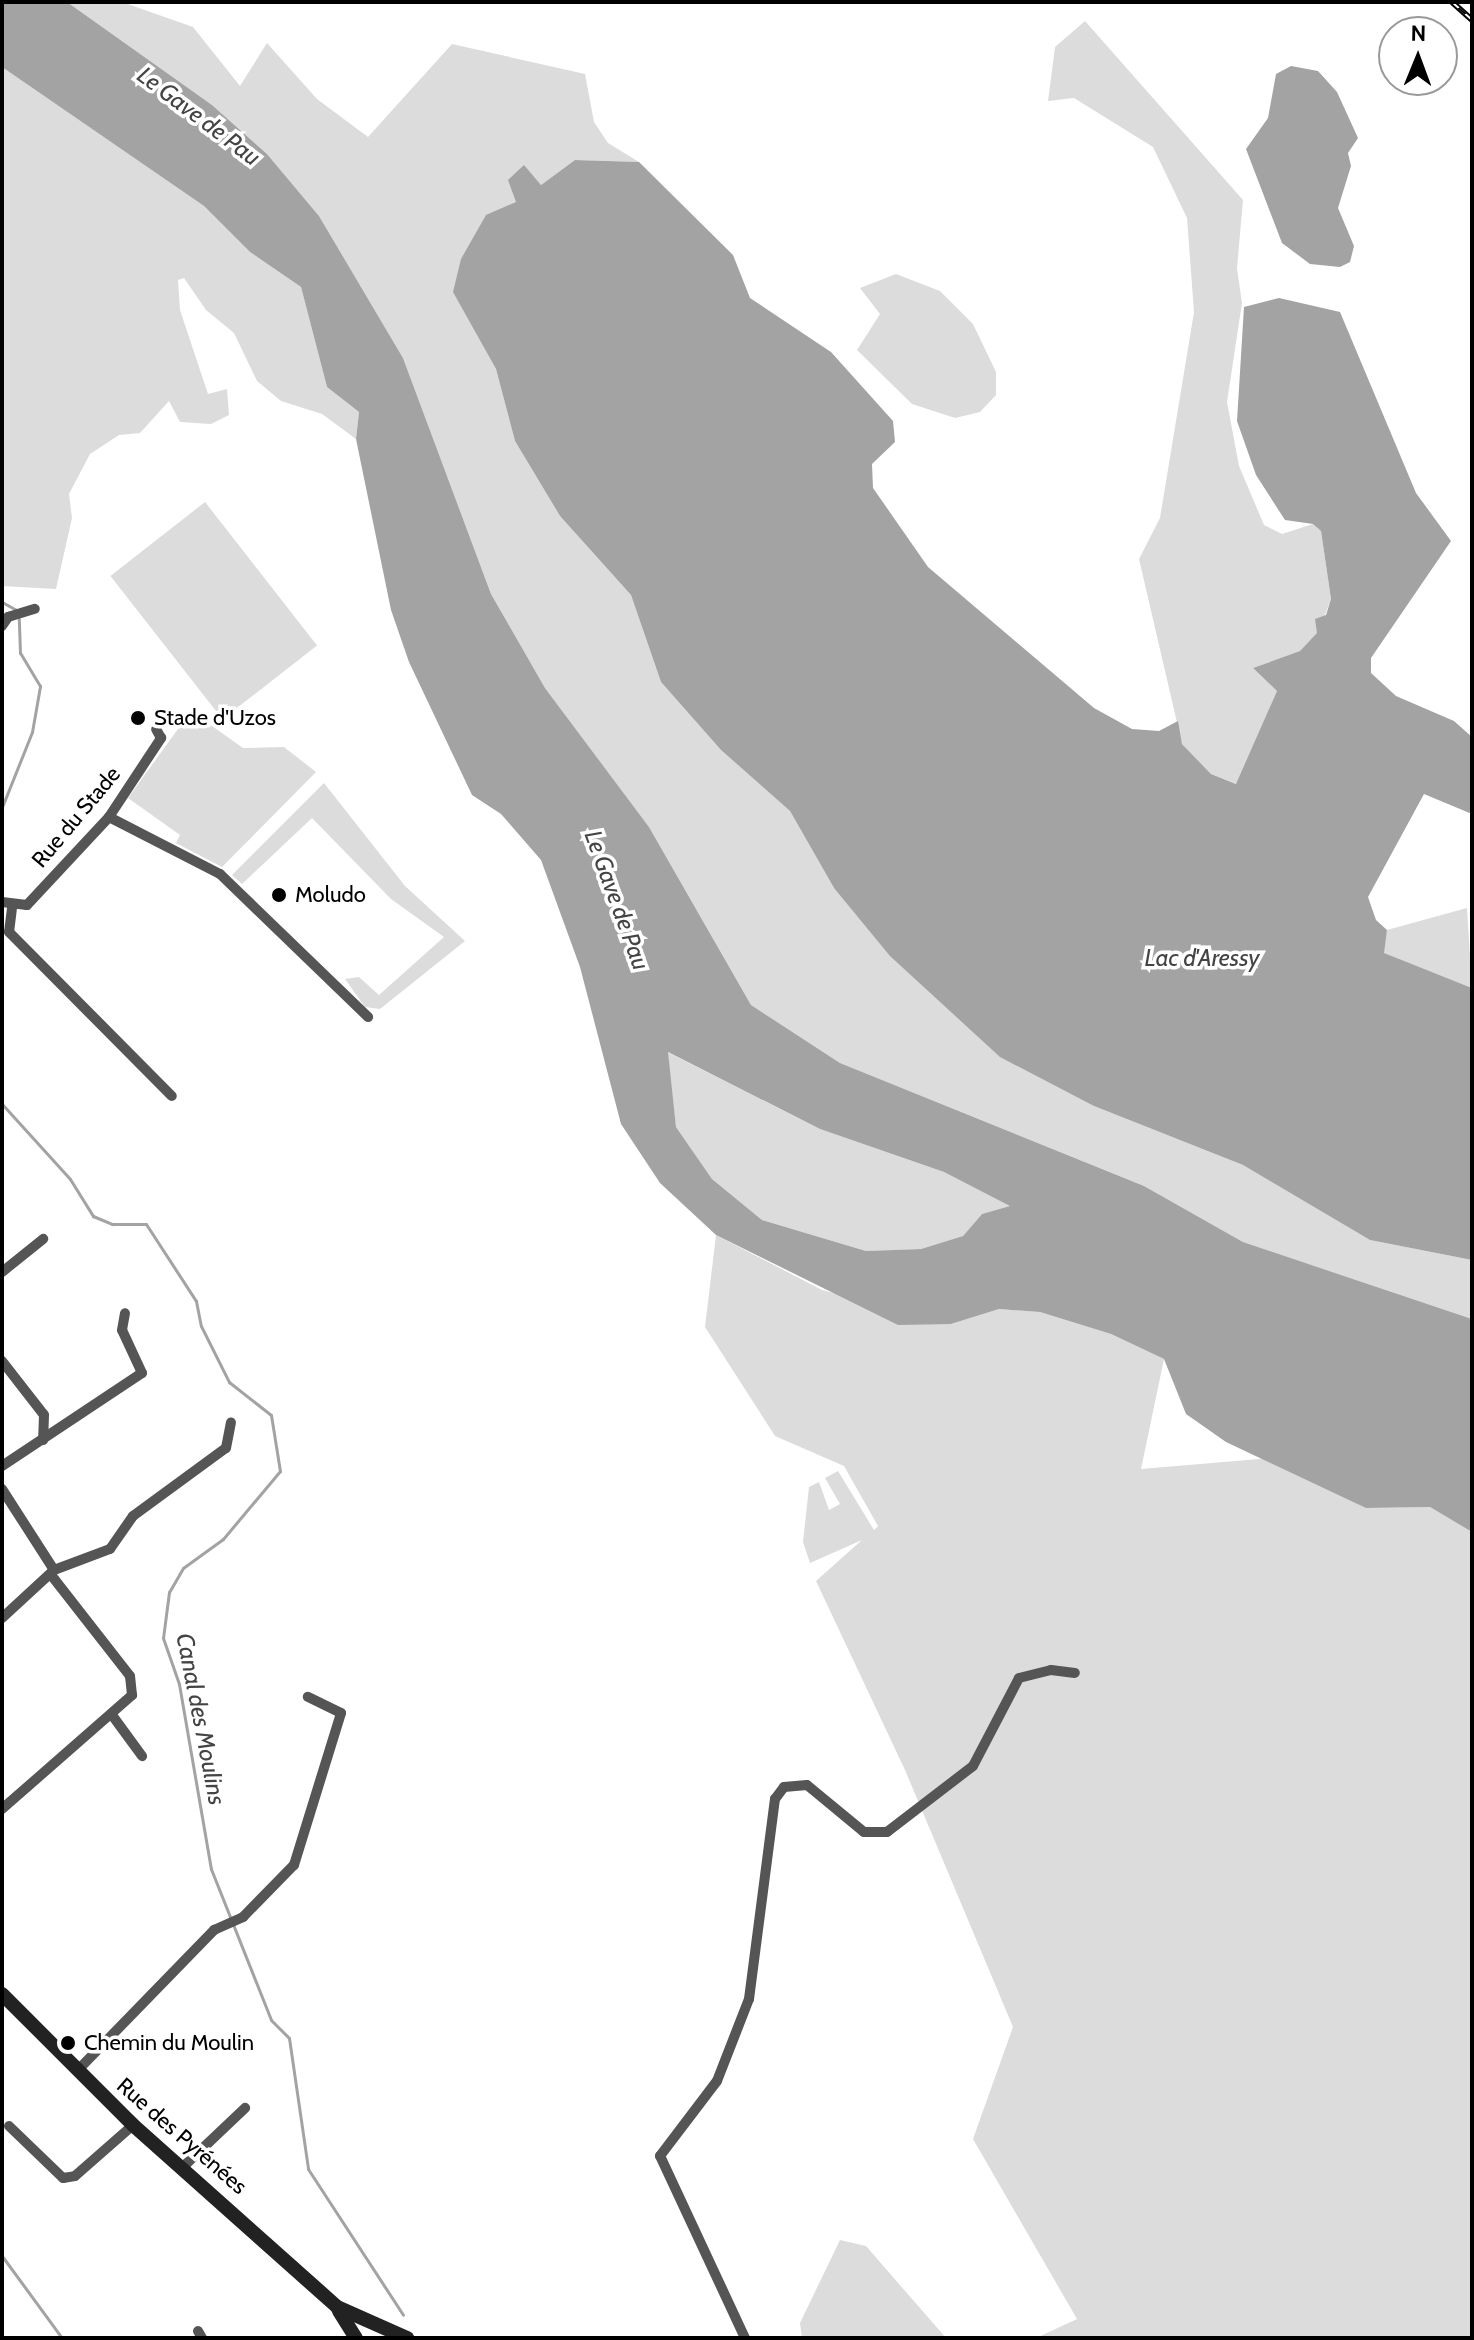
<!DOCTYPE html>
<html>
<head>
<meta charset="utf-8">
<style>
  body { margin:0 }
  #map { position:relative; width:1474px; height:2340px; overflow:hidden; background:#fff; font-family:Cabin,sans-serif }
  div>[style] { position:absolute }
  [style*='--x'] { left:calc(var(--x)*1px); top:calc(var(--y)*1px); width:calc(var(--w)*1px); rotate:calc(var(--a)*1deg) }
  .green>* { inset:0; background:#dcdcdc; transform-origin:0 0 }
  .water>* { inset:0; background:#a3a3a3 }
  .stream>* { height:3px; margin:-1.5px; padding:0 1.5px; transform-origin:1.5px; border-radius:1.5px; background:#a3a3a3 }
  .street>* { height:10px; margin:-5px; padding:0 5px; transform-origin:5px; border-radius:5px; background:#555 }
  .secondary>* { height:14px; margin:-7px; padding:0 7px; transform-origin:7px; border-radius:7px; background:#222 }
  .rail>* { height:6px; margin-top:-3px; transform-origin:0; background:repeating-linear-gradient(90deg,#fff 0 9px,#000 0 18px); box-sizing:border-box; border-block:2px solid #000 }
  .dots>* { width:22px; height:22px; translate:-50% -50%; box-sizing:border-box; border:4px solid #fff; border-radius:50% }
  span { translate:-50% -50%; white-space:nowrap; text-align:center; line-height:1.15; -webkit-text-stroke:7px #fff; paint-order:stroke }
  .poi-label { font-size:22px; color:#000 }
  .left { translate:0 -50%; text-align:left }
  .street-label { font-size:22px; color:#000 }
  .water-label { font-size:24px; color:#444; font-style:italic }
  .frame { position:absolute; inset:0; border:4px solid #000; pointer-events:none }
  .north { position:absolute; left:1378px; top:16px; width:80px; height:80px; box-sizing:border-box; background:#fff; border:2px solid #999; border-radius:50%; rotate:1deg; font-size:22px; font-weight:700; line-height:32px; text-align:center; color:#000 }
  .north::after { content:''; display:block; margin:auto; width:28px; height:36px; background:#000; clip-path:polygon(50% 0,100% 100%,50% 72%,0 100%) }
</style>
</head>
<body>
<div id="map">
  <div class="green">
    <i style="clip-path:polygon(67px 2px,122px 2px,193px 27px,240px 86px,267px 43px,317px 99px,368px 137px,452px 44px,585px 74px,594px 122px,608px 143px,639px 162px,575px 160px,541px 185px,523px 165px,517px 202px,454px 292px,496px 369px,515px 441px,560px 516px,631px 595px,661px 682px,721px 750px,790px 811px,834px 888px,1094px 1106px,1243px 1165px,1370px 1240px,1472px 1260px,1472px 1319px,1243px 1242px,1144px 1186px,840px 1063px,751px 1005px,649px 827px,545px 688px,491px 594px,403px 358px,319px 216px,267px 154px,212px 105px)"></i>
    <i style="clip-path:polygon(1085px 21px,1243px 200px,1237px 268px,1242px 303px,1227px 402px,1239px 466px,1264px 525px,1282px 534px,1313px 524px,1321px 531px,1331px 599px,1318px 633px,1300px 651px,1253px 668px,1277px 691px,1237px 784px,1211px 774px,1182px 744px,1139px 559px,1160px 518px,1194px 312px,1187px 218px,1153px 147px,1074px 98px,1048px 101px,1055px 47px)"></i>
    <i style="clip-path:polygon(2px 67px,204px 206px,250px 252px,301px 287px,327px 387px,359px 412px,356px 439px,322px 414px,281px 401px,257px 381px,234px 333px,206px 310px,184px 278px,178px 280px,180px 310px,208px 394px,227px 389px,229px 415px,211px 424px,180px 422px,169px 401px,140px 433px,119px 435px,90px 454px,69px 494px,72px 518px,56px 589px,2px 586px)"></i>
    <i style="clip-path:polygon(896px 274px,940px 291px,973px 324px,996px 372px,996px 395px,980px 412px,955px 418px,912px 404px,857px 350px,880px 314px,860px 288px)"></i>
    <i style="left:205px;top:502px;width:182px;height:120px;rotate:52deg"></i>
    <i style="clip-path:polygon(191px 711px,243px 748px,284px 747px,316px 772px,222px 867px,176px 843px,180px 835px,128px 798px)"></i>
    <i style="clip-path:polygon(324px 783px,405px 886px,465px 941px,380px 1009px,365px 1007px,345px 979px,359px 977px,379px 995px,444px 937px,391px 899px,312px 818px,242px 884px,232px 875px)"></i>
    <i style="clip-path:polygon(1467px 908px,1472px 988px,1383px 953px,1387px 930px)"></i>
    <i style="clip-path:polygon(667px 1052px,820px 1129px,944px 1172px,1011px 1206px,982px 1214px,963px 1236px,921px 1249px,866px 1251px,762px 1220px,712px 1179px,676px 1127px)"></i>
    <i style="clip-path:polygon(716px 1235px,822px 1290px,951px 1324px,999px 1309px,1040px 1312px,1111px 1334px,1164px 1359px,1141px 1469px,1271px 1458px,1366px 1508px,1430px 1507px,1472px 1532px,1472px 2338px,1036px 2338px,1077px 2319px,973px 2139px,1013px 2027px,905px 1770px,816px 1581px,862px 1540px,810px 1563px,803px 1542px,809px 1487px,819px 1482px,829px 1510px,840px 1504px,825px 1478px,838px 1471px,874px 1530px,878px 1526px,844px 1466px,775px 1436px,705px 1327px)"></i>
    <i style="clip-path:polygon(840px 2240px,866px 2246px,946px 2338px,802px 2338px,800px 2323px)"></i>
  </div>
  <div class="water">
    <i style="clip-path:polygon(evenodd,2px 2px,67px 2px,212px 105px,267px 154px,319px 216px,403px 358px,491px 594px,545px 688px,649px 827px,751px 1005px,840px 1063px,1144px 1186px,1243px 1242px,1472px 1319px,1472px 1532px,1430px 1507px,1366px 1508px,1226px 1442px,1186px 1414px,1164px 1359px,1111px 1334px,1040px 1312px,999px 1309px,951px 1324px,898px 1325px,716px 1235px,660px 1183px,621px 1124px,580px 967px,541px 860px,501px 814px,472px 795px,409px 662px,391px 610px,356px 439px,359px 412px,327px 387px,301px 287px,250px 252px,204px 206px,2px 67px,2px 2px,668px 1052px,820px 1129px,944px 1172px,1010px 1206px,982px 1214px,963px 1236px,921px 1249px,866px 1251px,762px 1220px,712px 1179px,676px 1127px,668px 1052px)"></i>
    <i style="clip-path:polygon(1291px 66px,1318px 71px,1337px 92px,1358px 138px,1348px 153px,1351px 166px,1338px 208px,1354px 246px,1350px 262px,1340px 267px,1310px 264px,1282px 243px,1246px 149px,1268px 118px,1276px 74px)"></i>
    <i style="clip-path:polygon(575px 160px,639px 162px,733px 255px,750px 298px,831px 352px,893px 421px,895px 442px,872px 464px,873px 488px,928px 567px,1094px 708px,1132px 729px,1159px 731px,1178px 721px,1182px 744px,1211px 774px,1236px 784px,1277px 691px,1253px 668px,1300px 651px,1317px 633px,1315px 619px,1326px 615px,1331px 599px,1321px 531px,1313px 524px,1285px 520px,1256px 475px,1237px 421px,1244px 307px,1279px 298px,1340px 312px,1416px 493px,1451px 541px,1371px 658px,1371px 673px,1396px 696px,1454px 721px,1472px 737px,1472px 814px,1424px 794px,1368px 897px,1376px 920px,1387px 930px,1384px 953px,1472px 988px,1472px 1260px,1370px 1240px,1243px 1165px,1094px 1106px,1000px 1057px,890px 956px,834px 888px,790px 811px,721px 750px,661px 682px,631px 595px,560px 516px,515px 441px,496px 369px,453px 292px,461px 259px,486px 215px,516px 202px,508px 180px,524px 165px,541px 185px)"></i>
  </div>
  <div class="stream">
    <i style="--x:2;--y:602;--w:18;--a:29"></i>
    <i style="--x:2;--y:807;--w:81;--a:-68.2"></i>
    <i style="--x:32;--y:732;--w:47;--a:-80.1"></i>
    <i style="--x:40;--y:686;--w:39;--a:-121"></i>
    <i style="--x:20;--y:653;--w:34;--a:-92"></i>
    <i style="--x:2;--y:1104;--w:101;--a:47.8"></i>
    <i style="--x:70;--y:1179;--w:44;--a:58.1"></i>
    <i style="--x:93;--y:1216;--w:21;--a:23"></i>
    <i style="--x:112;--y:1224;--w:34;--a:0"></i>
    <i style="--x:146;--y:1224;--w:92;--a:57"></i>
    <i style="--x:196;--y:1301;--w:25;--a:79"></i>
    <i style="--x:201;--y:1326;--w:63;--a:63.4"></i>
    <i style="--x:229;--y:1382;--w:53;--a:38.2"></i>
    <i style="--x:271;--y:1415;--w:57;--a:80.9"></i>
    <i style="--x:280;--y:1471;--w:89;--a:130"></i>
    <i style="--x:223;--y:1539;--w:49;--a:144.1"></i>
    <i style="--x:183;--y:1568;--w:28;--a:120"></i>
    <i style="--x:169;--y:1592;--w:46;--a:97.4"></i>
    <i style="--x:163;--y:1638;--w:49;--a:70.8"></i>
    <i style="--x:179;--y:1684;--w:188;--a:80.2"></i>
    <i style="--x:211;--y:1869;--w:162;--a:68.3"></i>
    <i style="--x:271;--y:2020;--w:25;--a:45"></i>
    <i style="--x:289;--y:2038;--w:132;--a:81.7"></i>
    <i style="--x:308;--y:2169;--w:174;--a:56.9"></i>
    <i style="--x:2;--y:2256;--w:102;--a:53.8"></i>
  </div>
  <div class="street">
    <i style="--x:2;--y:626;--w:11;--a:-56"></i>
    <i style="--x:8;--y:617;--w:28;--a:-17"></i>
    <i style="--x:109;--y:817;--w:125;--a:27.2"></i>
    <i style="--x:220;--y:874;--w:206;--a:44"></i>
    <i style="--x:2;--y:902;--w:25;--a:7"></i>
    <i style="--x:27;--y:905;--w:120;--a:-47"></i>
    <i style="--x:109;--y:817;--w:95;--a:-56.6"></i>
    <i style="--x:161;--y:738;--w:10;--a:-119"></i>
    <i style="--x:12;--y:908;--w:24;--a:97"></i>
    <i style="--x:9;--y:932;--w:231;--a:45.2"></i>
    <i style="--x:2;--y:1272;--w:53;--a:-38.8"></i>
    <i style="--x:2;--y:1361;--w:68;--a:52.1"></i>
    <i style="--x:44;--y:1415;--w:25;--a:92"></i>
    <i style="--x:2;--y:1466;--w:168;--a:-33.6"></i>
    <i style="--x:142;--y:1373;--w:47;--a:-114.9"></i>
    <i style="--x:122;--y:1330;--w:17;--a:-80"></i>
    <i style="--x:2;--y:1489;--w:96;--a:57.3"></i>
    <i style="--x:54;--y:1570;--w:60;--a:-20.6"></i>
    <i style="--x:110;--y:1549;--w:40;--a:-55.1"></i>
    <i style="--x:133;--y:1516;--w:115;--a:-36.2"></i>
    <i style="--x:226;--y:1448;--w:26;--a:-79"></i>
    <i style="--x:2;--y:1618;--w:69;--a:-42.7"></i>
    <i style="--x:112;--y:1715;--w:51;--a:53.8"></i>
    <i style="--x:2;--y:1809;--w:173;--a:-41.2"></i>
    <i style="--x:132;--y:1695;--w:19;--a:-96"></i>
    <i style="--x:130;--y:1676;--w:127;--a:-128"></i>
    <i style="--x:77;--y:2071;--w:197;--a:-45.8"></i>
    <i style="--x:214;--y:1930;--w:32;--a:-24"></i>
    <i style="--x:243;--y:1917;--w:73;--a:-45.6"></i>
    <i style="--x:294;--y:1865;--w:159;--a:-72.8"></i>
    <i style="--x:341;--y:1713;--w:37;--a:-154"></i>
    <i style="--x:9;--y:2126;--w:75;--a:43.9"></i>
    <i style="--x:63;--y:2178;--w:12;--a:-9"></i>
    <i style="--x:75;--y:2176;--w:77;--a:-41.3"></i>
    <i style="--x:185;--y:2165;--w:83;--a:-43.5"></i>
    <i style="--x:198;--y:2331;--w:8;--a:60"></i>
    <i style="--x:745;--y:2338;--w:201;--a:-115"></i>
    <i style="--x:660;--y:2156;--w:94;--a:-52.8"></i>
    <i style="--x:717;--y:2081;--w:88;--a:-68.7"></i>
    <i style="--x:749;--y:1999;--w:202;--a:-82.6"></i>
    <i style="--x:775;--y:1799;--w:15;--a:-53"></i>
    <i style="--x:784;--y:1787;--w:23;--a:-5"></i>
    <i style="--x:807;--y:1785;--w:74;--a:39.5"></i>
    <i style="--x:864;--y:1832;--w:23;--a:0"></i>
    <i style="--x:887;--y:1832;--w:108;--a:-37.5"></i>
    <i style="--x:973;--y:1766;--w:99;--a:-62.4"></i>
    <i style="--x:1019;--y:1678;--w:33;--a:-14"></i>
    <i style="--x:1051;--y:1670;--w:24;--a:7"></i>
  </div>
  <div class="secondary">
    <i style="--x:2;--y:1994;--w:185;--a:45"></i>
    <i style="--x:133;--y:2125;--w:273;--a:41.7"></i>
    <i style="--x:337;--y:2307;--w:77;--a:23.9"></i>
    <i style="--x:339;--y:2311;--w:32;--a:58"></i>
  </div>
  <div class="rail">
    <i style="--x:1452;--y:2;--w:27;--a:42"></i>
  </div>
  <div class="dots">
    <i style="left:138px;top:718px;background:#000"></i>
    <i style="left:279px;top:895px;background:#000"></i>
    <i style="left:68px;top:2043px;background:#000"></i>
  </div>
  <div class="poi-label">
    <span class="left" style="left:154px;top:718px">Stade d'Uzos</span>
    <span class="left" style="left:295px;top:895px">Moludo</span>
    <span class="left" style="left:84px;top:2043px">Chemin du Moulin</span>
  </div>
  <div class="street-label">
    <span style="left:76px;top:817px;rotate:-50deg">Rue du Stade</span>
    <span style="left:182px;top:2136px;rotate:41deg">Rue des Pyrénées</span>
  </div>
  <div class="water-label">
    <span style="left:199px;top:116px;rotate:37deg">Le Gave de Pau</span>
    <span style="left:617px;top:900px;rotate:70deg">Le Gave de Pau</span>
    <span style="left:1202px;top:958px">Lac d'Aressy</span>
    <span style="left:201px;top:1719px;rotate:79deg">Canal des Moulins</span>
  </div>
  <div class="frame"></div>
  <div class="north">N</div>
</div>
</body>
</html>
